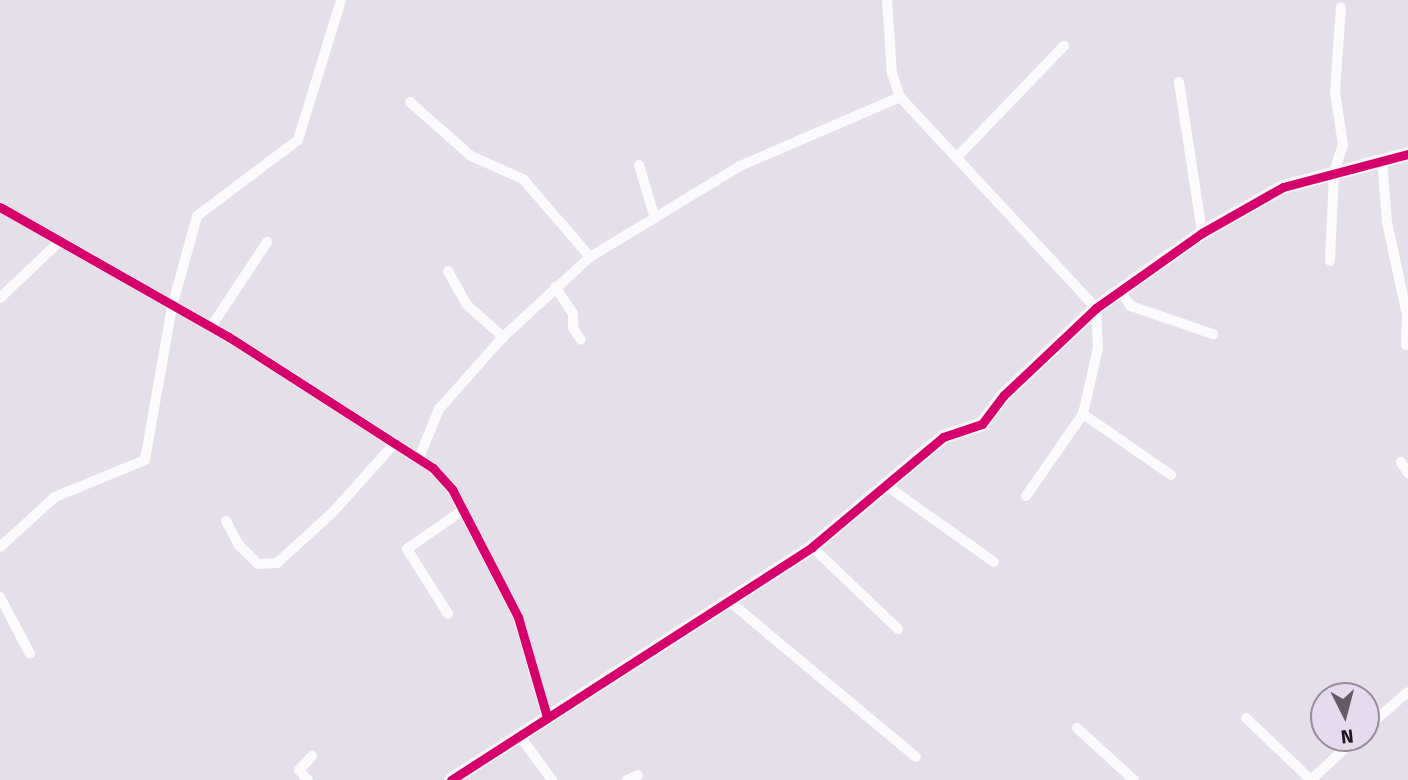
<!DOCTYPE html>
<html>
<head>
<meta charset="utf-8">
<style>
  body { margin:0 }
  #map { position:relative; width:1408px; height:780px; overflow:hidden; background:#e5dfe9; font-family:"Fira Sans",sans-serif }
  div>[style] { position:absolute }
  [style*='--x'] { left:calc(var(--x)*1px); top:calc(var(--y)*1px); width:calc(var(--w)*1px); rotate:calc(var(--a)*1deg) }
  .street>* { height:10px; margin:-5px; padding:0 5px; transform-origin:5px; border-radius:5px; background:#fbfafc }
  .secondary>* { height:14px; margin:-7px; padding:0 7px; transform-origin:7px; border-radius:7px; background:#f7f6f9 }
  .cycleway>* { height:9px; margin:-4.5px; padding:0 4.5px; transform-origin:4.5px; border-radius:4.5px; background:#d6006c }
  span { translate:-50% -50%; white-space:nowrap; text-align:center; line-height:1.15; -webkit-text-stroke:5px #e6dbed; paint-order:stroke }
  .north { position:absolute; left:1310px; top:682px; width:70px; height:70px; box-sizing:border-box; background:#e6dbed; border:2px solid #958d9a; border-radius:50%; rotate:174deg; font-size:19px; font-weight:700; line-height:28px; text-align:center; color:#1b171d }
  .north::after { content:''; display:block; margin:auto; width:24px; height:32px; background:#625d64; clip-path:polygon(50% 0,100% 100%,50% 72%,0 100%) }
</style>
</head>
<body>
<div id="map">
  <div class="street">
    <i style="--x:887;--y:0;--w:73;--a:86.1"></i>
    <i style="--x:892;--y:73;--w:25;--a:72"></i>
    <i style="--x:900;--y:97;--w:288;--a:47.1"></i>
    <i style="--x:1096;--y:308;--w:40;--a:87.1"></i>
    <i style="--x:1098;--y:348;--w:68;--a:102.8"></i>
    <i style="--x:1083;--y:414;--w:100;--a:124.8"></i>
    <i style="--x:1179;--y:82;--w:153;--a:81.3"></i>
    <i style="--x:410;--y:102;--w:81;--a:41.5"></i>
    <i style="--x:471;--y:156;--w:57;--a:23.9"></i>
    <i style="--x:523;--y:179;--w:103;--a:49.3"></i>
    <i style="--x:958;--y:156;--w:153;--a:-46.1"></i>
    <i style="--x:1382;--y:159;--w:63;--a:85.5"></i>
    <i style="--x:1387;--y:222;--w:95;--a:77.9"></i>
    <i style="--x:1407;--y:315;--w:30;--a:92"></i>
    <i style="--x:639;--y:165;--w:52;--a:73.3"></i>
    <i style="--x:0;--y:207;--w:263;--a:29.6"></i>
    <i style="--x:229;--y:337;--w:242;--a:32.7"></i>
    <i style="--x:433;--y:468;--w:28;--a:48"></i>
    <i style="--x:452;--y:489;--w:144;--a:62.7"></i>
    <i style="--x:518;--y:617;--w:104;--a:73.8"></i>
    <i style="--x:1330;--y:261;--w:89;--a:-87.4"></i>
    <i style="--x:1334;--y:172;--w:28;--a:-72"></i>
    <i style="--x:1343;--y:145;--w:54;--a:-98.6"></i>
    <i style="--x:1335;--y:92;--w:85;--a:-86"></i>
    <i style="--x:448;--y:271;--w:38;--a:61"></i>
    <i style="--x:466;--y:304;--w:50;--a:41.7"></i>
    <i style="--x:555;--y:287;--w:32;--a:56"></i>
    <i style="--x:573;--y:314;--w:14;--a:90"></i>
    <i style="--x:573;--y:328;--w:14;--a:56"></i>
    <i style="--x:1120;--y:291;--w:19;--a:54"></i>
    <i style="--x:1131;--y:306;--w:87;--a:18.9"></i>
    <i style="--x:0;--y:298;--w:81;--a:-43.5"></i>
    <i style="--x:211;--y:327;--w:102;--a:-56.6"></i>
    <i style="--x:1083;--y:414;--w:107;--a:34.7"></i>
    <i style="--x:419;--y:458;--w:53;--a:-67.8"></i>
    <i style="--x:439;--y:409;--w:96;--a:-48.4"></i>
    <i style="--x:503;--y:337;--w:118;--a:-42.6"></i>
    <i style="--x:590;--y:257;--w:175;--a:-31.2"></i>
    <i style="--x:740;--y:166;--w:174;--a:-23.3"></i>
    <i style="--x:1401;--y:462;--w:13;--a:58"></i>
    <i style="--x:887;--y:486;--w:131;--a:35.4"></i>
    <i style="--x:226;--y:521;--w:27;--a:62"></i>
    <i style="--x:239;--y:545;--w:27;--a:45"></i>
    <i style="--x:258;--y:564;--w:19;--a:-3"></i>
    <i style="--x:277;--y:563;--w:76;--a:-42.3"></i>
    <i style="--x:333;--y:512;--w:91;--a:-48.1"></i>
    <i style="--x:0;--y:547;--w:74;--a:-42.3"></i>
    <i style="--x:55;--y:497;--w:97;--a:-22.3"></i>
    <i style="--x:145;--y:460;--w:155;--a:-80"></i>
    <i style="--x:172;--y:307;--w:94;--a:-74.6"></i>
    <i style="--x:197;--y:216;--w:126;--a:-37"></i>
    <i style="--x:298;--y:140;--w:146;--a:-72.9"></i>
    <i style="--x:812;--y:547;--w:119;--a:43.6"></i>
    <i style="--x:0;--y:597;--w:64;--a:62.2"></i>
    <i style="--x:730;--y:602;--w:242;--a:39.8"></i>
    <i style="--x:448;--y:614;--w:77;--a:-122.2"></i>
    <i style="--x:407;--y:549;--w:68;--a:-34.9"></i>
    <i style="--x:1246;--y:718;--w:90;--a:43.6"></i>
    <i style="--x:1077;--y:728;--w:77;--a:42.4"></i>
    <i style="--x:1366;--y:728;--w:55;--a:-40.6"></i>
    <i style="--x:519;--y:735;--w:56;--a:53.7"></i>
    <i style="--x:308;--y:780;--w:13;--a:-132"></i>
    <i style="--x:299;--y:770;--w:19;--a:-47"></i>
    <i style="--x:627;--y:780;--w:12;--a:-24"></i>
    <i style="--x:1311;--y:780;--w:62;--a:-43"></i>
  </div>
  <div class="secondary">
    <i style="--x:451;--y:780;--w:430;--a:-32.8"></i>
    <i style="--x:812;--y:547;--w:171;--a:-40"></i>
    <i style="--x:943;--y:437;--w:41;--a:-18.4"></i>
    <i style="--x:982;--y:424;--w:36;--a:-53"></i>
    <i style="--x:1004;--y:395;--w:127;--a:-43.4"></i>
    <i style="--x:1096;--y:308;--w:130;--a:-35.3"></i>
    <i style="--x:1202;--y:233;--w:93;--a:-29.6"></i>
    <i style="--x:1283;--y:187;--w:129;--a:-14.8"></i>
  </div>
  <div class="cycleway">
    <i style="--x:0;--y:207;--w:263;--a:29.6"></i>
    <i style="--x:229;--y:337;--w:242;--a:32.7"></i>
    <i style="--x:433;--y:468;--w:28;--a:48"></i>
    <i style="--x:452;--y:489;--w:144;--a:62.7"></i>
    <i style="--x:518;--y:617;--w:104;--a:73.8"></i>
    <i style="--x:451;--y:780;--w:430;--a:-32.8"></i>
    <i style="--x:812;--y:547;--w:171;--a:-40"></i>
    <i style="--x:943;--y:437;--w:41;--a:-18.4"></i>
    <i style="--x:982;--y:424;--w:36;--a:-53"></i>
    <i style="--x:1004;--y:395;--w:127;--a:-43.4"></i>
    <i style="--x:1096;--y:308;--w:130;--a:-35.3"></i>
    <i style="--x:1202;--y:233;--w:93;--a:-29.6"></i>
    <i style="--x:1283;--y:187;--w:129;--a:-14.8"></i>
  </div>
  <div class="north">N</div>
</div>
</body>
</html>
